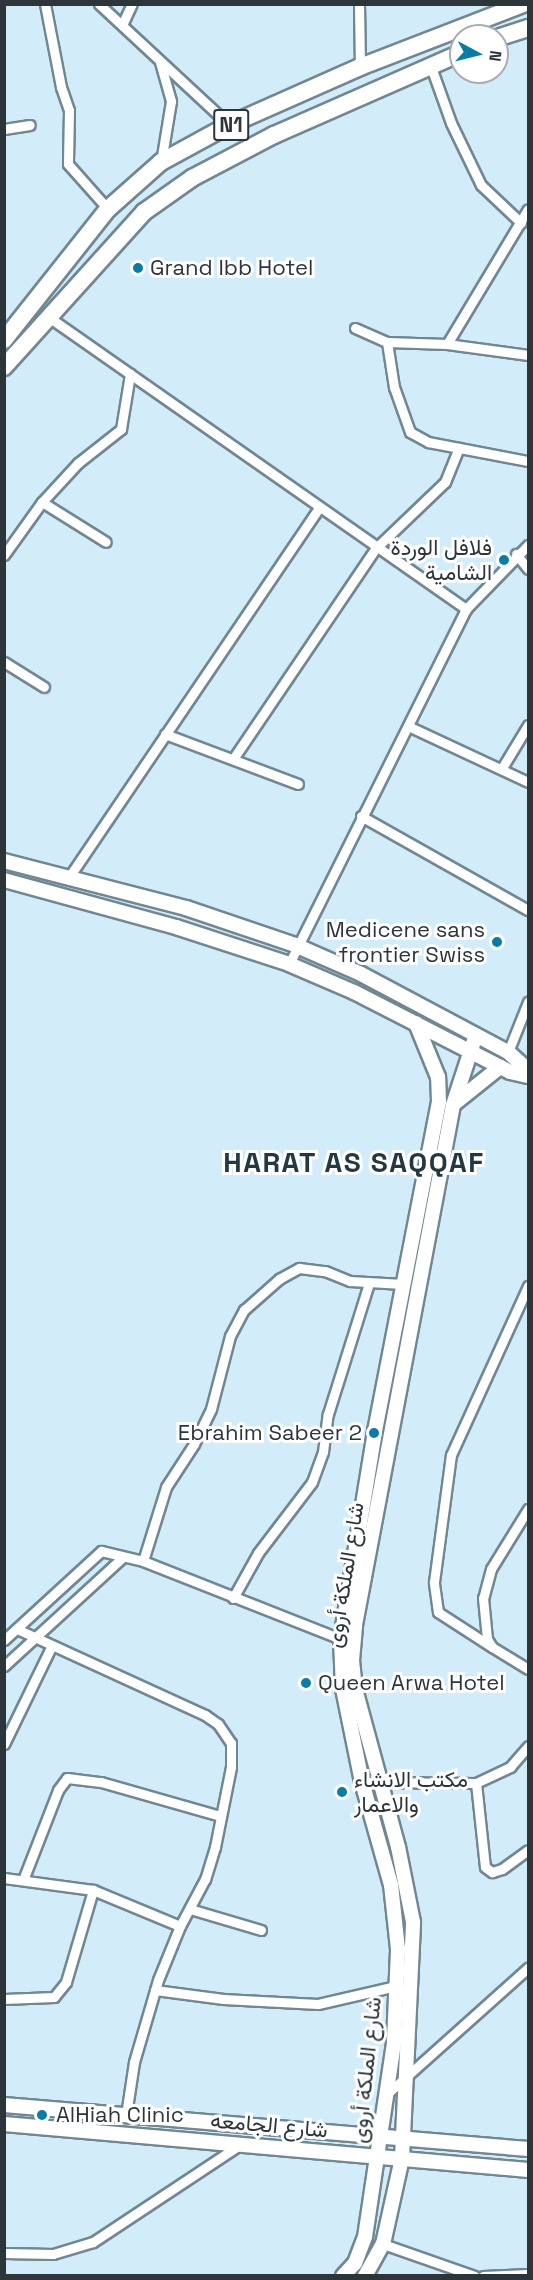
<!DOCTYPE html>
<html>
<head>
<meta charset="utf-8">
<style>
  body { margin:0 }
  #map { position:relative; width:533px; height:2280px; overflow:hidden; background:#d3ecf9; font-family:"Space Grotesk",Vazirmatn,sans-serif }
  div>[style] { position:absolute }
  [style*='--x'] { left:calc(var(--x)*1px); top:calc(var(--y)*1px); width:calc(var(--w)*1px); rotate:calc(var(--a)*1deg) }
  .roads { filter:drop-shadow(2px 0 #718792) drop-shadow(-2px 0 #718792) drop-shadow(0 2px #718792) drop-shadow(0 -2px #718792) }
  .street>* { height:9px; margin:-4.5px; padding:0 4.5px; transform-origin:4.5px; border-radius:4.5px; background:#fff }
  .secondary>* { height:14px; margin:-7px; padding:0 7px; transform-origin:7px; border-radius:7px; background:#fff }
  .highway>* { height:16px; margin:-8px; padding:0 8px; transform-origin:8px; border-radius:8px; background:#fff }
  .dots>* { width:16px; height:16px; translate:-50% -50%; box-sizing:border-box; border:3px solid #fff; border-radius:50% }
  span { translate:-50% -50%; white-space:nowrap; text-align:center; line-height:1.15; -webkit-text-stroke:6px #fff; paint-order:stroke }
  .shield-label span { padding:2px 4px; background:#fff; border:2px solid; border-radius:4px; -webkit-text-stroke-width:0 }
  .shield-label { font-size:21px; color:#2c353a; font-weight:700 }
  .poi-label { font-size:22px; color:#2c353a }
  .left { translate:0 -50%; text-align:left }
  .right { translate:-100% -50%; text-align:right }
  .street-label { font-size:22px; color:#2c353a }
  .district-label { font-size:28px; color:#243842; font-weight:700; letter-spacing:1.5px }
  .frame { position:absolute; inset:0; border:6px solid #2c353a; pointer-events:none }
  .north { position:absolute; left:449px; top:24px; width:60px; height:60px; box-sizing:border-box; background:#fff; border:2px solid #abaeb0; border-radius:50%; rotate:97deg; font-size:16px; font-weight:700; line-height:24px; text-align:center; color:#2c353a }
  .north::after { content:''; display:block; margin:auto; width:21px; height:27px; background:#097da5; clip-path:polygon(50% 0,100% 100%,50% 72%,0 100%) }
</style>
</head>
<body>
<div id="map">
  <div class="roads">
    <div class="street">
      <i style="--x:45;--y:4;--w:85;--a:79.1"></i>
      <i style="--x:61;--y:87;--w:24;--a:71"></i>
      <i style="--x:69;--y:110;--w:54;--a:91.1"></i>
      <i style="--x:68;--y:164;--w:60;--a:48.4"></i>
      <i style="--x:99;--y:4;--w:178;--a:42.9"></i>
      <i style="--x:359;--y:4;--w:63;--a:89.1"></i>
      <i style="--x:122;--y:25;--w:23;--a:-65"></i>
      <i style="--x:160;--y:62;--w:41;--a:74.2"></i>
      <i style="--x:171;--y:101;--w:62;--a:99.3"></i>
      <i style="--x:431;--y:67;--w:59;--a:70.3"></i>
      <i style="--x:451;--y:123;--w:69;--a:64.2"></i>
      <i style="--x:481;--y:185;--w:55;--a:43.5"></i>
      <i style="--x:4;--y:129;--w:26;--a:-9"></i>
      <i style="--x:50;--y:318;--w:508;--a:34.97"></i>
      <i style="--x:355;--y:328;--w:35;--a:24"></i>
      <i style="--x:387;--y:342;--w:60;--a:1.9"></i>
      <i style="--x:447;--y:344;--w:82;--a:7.7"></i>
      <i style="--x:387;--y:342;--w:46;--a:81.2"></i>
      <i style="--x:394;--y:387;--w:48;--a:70.4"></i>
      <i style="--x:410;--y:432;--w:21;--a:29"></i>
      <i style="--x:428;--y:442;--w:102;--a:10.8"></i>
      <i style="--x:447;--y:344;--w:157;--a:-59"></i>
      <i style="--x:42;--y:502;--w:75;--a:32"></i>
      <i style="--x:516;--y:554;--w:19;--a:51"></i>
      <i style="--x:4;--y:555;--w:65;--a:-54.4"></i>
      <i style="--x:42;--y:502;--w:53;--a:-47.3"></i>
      <i style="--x:78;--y:463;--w:55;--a:-38.3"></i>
      <i style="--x:121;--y:429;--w:56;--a:-80.7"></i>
      <i style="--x:4;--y:662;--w:47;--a:32"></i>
      <i style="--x:408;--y:726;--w:132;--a:25"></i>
      <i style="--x:165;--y:734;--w:142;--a:20.6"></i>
      <i style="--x:233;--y:759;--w:255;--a:-55.9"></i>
      <i style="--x:376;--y:548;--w:95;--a:-43.7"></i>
      <i style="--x:445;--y:482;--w:37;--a:-68"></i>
      <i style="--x:502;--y:768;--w:50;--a:-58.8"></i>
      <i style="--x:361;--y:816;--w:192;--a:29.4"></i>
      <i style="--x:69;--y:877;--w:446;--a:-55.9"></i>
      <i style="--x:289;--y:964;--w:397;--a:-63.5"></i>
      <i style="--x:466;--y:609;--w:89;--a:-45.9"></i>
      <i style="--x:508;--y:1052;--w:54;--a:-68.2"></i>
      <i style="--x:528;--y:1509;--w:70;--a:121.7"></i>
      <i style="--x:491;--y:1569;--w:30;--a:105"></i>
      <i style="--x:483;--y:1598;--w:41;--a:84.4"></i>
      <i style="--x:487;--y:1639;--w:9;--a:58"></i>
      <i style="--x:492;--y:1647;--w:42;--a:31.4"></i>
      <i style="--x:143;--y:1561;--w:77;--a:-72.7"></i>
      <i style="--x:166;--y:1487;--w:51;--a:-56.9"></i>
      <i style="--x:194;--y:1444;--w:39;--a:-64"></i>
      <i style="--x:211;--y:1409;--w:75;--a:-75.4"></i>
      <i style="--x:230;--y:1336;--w:30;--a:-62"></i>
      <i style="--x:244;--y:1310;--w:47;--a:-41.5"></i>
      <i style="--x:279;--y:1279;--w:23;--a:-29"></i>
      <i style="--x:299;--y:1268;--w:26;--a:7"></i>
      <i style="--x:325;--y:1271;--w:27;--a:22"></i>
      <i style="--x:350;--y:1281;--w:53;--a:3.2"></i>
      <i style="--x:233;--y:1598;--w:51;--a:-60.9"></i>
      <i style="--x:258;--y:1553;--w:89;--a:-52.7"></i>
      <i style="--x:312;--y:1482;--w:32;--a:-70"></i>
      <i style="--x:323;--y:1452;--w:38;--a:-83"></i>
      <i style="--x:328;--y:1414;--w:137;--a:-72.6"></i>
      <i style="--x:17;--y:1629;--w:207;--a:24.6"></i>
      <i style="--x:205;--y:1715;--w:16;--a:35"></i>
      <i style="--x:218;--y:1724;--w:23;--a:56"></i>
      <i style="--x:231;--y:1743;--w:24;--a:90"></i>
      <i style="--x:231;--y:1767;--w:82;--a:101.3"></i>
      <i style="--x:215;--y:1847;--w:34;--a:107"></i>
      <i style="--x:205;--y:1879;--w:53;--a:118"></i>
      <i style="--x:180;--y:1926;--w:58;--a:112.2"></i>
      <i style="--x:158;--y:1980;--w:85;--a:106.3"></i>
      <i style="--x:134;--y:2062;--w:54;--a:98.6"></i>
      <i style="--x:4;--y:1640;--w:132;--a:-42.5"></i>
      <i style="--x:101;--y:1551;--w:43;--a:13.4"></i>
      <i style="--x:143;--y:1561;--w:213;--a:21.5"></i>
      <i style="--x:492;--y:1647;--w:64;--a:-147.1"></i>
      <i style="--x:438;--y:1612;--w:30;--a:-98"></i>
      <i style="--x:434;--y:1582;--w:128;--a:-82.4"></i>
      <i style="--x:451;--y:1455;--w:186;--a:-65.5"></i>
      <i style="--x:4;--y:1666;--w:161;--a:-42.5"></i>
      <i style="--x:4;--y:1744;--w:108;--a:-64.1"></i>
      <i style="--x:362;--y:1782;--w:114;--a:0.5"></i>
      <i style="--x:476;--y:1783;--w:38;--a:-25"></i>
      <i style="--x:510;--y:1767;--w:28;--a:-49"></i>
      <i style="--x:476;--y:1783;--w:84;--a:83.9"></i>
      <i style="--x:485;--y:1867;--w:9;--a:36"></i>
      <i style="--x:492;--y:1872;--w:10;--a:-17"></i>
      <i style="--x:502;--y:1869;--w:32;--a:-36"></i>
      <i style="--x:4;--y:1878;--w:90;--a:7.7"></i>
      <i style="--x:93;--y:1890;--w:94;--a:22.5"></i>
      <i style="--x:23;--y:1880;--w:97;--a:-68.7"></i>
      <i style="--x:58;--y:1790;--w:15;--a:-53"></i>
      <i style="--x:67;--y:1778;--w:34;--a:7"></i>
      <i style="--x:101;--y:1782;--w:124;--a:15.9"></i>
      <i style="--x:190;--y:1909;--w:74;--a:16.5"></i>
      <i style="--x:155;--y:1990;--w:69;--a:7.5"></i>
      <i style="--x:223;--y:1999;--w:95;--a:3"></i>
      <i style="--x:318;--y:2004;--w:80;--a:-13"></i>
      <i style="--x:4;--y:1999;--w:50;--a:-2.3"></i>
      <i style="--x:54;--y:1997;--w:19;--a:-51"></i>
      <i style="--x:66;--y:1982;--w:96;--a:-73.6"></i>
      <i style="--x:388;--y:2093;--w:188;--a:-41.8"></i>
      <i style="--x:383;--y:2244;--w:97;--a:19.2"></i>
      <i style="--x:4;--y:2253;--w:49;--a:1.2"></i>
      <i style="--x:53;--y:2254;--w:42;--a:-16.7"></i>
      <i style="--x:93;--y:2242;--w:178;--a:-33.5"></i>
      <i style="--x:483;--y:2276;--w:45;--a:-2.5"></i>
    </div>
    <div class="secondary">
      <i style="--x:4;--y:861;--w:188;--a:14.5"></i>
      <i style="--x:186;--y:908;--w:115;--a:18.7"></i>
      <i style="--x:295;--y:945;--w:72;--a:23.7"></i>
      <i style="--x:361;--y:974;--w:166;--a:28"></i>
      <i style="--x:508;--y:1052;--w:27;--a:42"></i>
      <i style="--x:4;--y:880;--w:178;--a:15.3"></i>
      <i style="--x:176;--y:927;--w:119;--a:18.1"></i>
      <i style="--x:289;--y:964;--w:71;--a:23.3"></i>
      <i style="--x:354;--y:992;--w:175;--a:27.1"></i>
      <i style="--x:510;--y:1072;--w:18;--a:13"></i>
      <i style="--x:455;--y:1103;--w:58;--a:-38.7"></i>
      <i style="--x:4;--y:2105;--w:526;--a:4.8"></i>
      <i style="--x:4;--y:2124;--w:526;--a:5.02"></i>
      <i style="--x:343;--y:2276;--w:18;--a:-47"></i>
      <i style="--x:355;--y:2263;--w:28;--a:-69"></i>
      <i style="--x:365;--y:2237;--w:197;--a:-81.5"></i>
      <i style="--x:394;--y:2042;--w:93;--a:-87.5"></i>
      <i style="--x:398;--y:1949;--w:64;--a:-96.2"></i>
      <i style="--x:391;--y:1885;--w:107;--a:-105.7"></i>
      <i style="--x:362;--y:1782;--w:95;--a:-101.5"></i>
      <i style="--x:343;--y:1689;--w:50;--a:-92.3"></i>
      <i style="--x:341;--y:1639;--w:211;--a:-80.7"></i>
      <i style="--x:375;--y:1431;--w:335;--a:-79"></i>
      <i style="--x:439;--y:1102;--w:25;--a:-92"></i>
      <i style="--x:438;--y:1077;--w:58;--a:-112.2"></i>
      <i style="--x:365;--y:2276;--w:37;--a:-61"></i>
      <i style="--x:383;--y:2244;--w:88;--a:-77.5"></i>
      <i style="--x:402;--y:2158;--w:236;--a:-87.3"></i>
      <i style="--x:413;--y:1922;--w:76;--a:-101.3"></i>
      <i style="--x:398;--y:1847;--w:164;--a:-105.2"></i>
      <i style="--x:355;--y:1689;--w:28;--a:-96"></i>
      <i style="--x:352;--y:1661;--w:36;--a:-85"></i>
      <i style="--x:355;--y:1625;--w:529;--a:-79.33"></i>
      <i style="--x:453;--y:1105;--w:71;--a:-71.8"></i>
    </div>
    <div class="highway">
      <i style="--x:497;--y:38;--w:33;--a:-18"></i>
      <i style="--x:4;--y:340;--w:167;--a:-51.6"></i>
      <i style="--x:108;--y:209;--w:71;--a:-41.6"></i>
      <i style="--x:161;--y:162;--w:77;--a:-28.6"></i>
      <i style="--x:229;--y:125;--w:143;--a:-23.9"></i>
      <i style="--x:360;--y:67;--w:175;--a:-21.1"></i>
      <i style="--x:4;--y:367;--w:209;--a:-47.9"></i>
      <i style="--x:144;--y:212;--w:59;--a:-35.3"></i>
      <i style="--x:192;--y:178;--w:93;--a:-27.7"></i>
      <i style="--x:274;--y:135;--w:204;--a:-23.7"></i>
    </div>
  </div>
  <div class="dots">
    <i style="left:138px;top:268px;background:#097da5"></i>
    <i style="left:504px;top:560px;background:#097da5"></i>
    <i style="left:497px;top:942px;background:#097da5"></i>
    <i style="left:374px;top:1433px;background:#097da5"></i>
    <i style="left:306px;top:1683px;background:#097da5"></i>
    <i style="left:342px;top:1792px;background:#097da5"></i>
    <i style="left:42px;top:2115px;background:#097da5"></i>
  </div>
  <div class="shield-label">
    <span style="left:231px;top:125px">N1</span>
  </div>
  <div class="poi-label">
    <span class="left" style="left:150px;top:268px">Grand Ibb Hotel</span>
    <span class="right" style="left:492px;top:560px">فلافل الوردة<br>الشامية</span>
    <span class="right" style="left:485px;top:942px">Medicene sans<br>frontier Swiss</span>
    <span class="right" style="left:362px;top:1433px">Ebrahim Sabeer 2</span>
    <span class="left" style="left:318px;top:1683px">Queen Arwa Hotel</span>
    <span class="left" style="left:354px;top:1792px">مكتب الانشاء<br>والاعمار</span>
    <span class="left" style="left:56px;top:2115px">AlHiah Clinic</span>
  </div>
  <div class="street-label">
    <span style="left:345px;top:1575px;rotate:-81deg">شارع الملكة أروى</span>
    <span style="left:366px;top:2070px;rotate:-84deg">شارع الملكة أروى</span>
    <span style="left:269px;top:2125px;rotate:5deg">شارع الجامعه</span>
  </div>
  <div class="district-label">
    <span style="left:354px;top:1162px">HARAT AS SAQQAF</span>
  </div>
  <div class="frame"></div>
  <div class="north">N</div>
</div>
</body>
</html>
